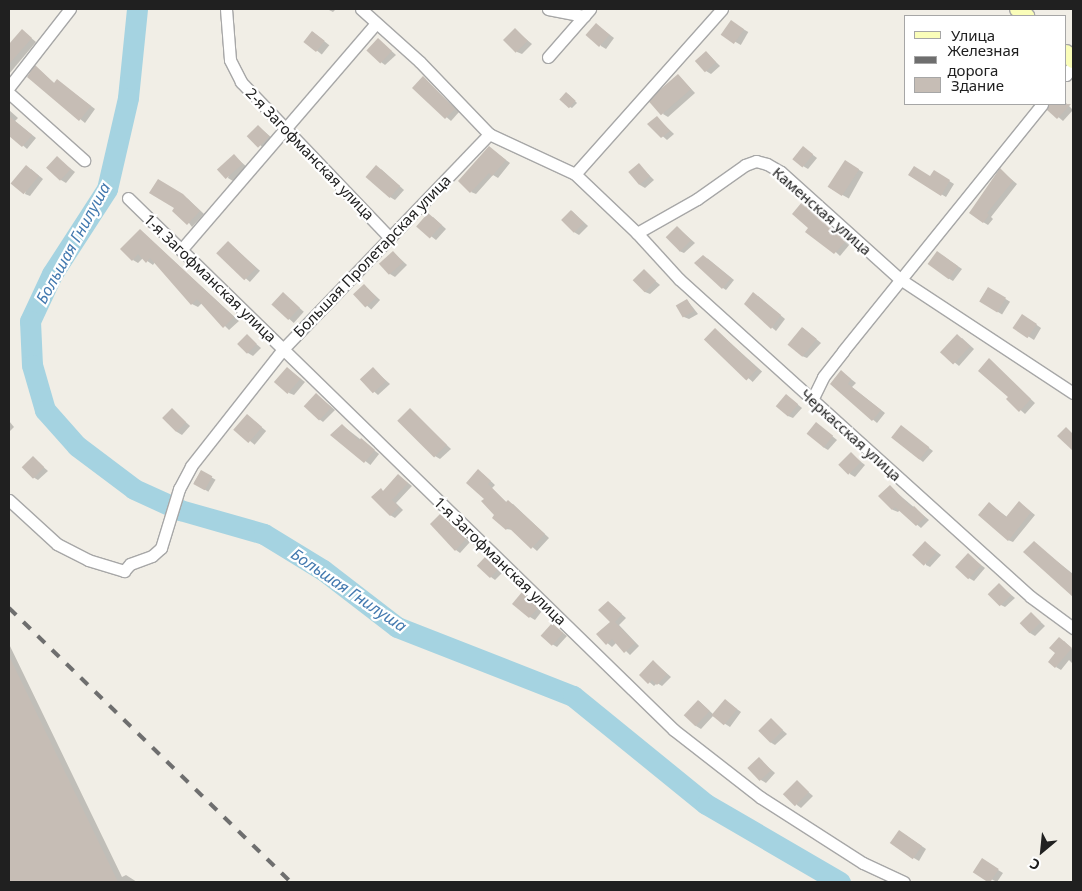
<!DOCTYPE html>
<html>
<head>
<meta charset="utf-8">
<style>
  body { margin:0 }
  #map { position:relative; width:1082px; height:891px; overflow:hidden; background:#f1eee6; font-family:"Noto Sans",sans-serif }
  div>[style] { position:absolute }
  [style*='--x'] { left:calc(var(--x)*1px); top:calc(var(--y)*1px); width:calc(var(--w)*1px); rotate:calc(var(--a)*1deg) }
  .shadow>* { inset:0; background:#0003; transform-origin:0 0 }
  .river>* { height:21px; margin:-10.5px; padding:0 10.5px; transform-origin:10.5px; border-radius:10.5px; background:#a5d3e1 }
  .building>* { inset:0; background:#c6bdb5; transform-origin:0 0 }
  .roads { filter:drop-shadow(1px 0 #a7a7a7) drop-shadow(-1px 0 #a7a7a7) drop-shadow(0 1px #a7a7a7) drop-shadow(0 -1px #a7a7a7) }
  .minor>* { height:11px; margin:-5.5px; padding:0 5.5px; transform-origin:5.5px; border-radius:5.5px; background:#fff }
  .secondary>* { height:16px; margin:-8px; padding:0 8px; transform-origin:8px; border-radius:8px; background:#fafdb9 }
  .rail>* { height:4px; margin-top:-2px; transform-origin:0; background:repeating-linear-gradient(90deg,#6e6e6e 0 10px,transparent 0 20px) }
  span { translate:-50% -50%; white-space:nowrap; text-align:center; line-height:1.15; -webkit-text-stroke:4.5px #fff; paint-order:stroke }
  .street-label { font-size:15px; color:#202020 }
  .water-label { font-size:16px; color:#4379af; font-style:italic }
  .frame { position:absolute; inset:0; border:10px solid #202020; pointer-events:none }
  .legend { position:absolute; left:904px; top:15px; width:162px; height:90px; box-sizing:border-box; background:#fff; border:1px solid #a6a6a6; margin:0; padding:6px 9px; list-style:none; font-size:15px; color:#202020 }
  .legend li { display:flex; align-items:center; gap:10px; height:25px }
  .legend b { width:25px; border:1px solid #a6a6a6 }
  .north { position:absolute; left:1017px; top:826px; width:50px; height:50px; -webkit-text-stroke:4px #fff; paint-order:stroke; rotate:208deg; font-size:14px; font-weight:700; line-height:20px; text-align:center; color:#202020 }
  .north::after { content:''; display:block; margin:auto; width:18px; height:22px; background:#202020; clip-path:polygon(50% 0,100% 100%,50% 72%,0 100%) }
</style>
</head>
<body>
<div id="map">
  <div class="shadow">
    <i style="clip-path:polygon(327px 9px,336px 9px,333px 12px)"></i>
    <i style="left:731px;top:22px;width:20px;height:15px;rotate:30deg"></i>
    <i style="clip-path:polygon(601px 28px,614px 38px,606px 49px,601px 46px)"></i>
    <i style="clip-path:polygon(515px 30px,532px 44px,522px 54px,517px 52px)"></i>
    <i style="clip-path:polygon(23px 31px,36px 42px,9px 74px,9px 46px)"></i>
    <i style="left:313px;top:32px;width:21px;height:12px;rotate:39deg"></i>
    <i style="clip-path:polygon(378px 39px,396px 55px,385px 65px,381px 62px)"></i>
    <i style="clip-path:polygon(706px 52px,720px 66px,711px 74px,706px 71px)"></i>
    <i style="clip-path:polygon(36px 67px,55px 84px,62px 84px,95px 109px,85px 123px,28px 76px)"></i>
    <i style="clip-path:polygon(678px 75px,695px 93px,668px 117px,663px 114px)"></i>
    <i style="clip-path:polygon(423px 78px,459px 112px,451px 121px,413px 88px)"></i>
    <i style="clip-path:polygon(568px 94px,577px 103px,572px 108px,570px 107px)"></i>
    <i style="clip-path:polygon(1066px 103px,1073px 110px,1063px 121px,1049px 109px,1052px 104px)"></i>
    <i style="clip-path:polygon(9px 110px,18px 118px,15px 121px,36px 138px,27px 149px,9px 133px)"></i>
    <i style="clip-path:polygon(657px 118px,674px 134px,667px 140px,649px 124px)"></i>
    <i style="left:258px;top:126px;width:20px;height:13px;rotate:41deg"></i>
    <i style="clip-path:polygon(494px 151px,510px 163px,498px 178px,493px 175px,476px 194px,471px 192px)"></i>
    <i style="clip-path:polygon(808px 151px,817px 158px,808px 169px,803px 166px)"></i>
    <i style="clip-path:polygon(234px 156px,247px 167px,233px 181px,228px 178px)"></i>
    <i style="clip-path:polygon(57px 158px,75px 172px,66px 183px,61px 180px)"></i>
    <i style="left:845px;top:162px;width:21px;height:30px;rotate:29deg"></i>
    <i style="clip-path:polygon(639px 165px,654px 180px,645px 188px,640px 185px)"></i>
    <i style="clip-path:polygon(31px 169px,43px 179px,30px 196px,25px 194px)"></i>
    <i style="clip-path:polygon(381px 169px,404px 190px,395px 200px,390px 197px)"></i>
    <i style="clip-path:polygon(1000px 170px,1017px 184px,991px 217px,993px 219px,988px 225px,983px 222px)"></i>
    <i style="clip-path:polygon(935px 172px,954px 184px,946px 197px,909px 175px,931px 177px)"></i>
    <i style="clip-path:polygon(158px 181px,188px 199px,204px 214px,192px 227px)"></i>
    <i style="clip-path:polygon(807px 207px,850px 244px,840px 256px,810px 228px)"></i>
    <i style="clip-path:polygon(572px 211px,588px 226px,579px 235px,574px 232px)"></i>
    <i style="clip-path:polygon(433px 217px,446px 229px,436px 240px,418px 226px)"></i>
    <i style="clip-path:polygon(677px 227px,695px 243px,684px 253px,679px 251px)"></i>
    <i style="clip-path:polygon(140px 230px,239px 321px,229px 330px,202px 303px,198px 307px,192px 304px,155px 262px,153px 265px,143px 258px,138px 263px,133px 260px)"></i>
    <i style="left:228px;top:242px;width:43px;height:15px;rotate:42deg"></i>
    <i style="clip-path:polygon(393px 252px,407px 265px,395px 277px,390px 274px)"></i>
    <i style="clip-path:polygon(942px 255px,962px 269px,953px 281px,948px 278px)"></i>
    <i style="clip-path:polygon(707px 258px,734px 280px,726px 290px,723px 288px)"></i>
    <i style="clip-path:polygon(644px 271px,660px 285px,650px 294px,645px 292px)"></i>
    <i style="left:364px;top:285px;width:22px;height:13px;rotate:43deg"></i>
    <i style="left:988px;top:288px;width:26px;height:15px;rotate:32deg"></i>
    <i style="left:283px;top:293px;width:28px;height:15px;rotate:42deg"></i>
    <i style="clip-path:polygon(758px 296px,785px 319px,776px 331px,745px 304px)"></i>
    <i style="clip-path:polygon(687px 300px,698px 314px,689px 319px,684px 317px)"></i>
    <i style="clip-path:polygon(1027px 318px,1041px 328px,1034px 340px,1014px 327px)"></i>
    <i style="clip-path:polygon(803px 328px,821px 343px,807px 358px,802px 356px)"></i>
    <i style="left:716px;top:330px;width:62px;height:14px;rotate:42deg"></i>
    <i style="clip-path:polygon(247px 336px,261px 348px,253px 356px,248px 353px)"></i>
    <i style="clip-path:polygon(962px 338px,974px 349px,959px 366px,942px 352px)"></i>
    <i style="clip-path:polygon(989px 360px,1035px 403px,1025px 414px,1008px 399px,1010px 397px)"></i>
    <i style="clip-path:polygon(373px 369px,390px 384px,378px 395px,361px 380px)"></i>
    <i style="clip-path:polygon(292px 372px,305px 382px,294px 395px,289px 393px)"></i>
    <i style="clip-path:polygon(846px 375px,856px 383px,852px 387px,885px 413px,877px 423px,831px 384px)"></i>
    <i style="clip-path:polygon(316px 394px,335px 410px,323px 422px,319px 419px)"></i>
    <i style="clip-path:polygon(786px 395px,802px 408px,793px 418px,788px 416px)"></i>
    <i style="clip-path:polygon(172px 409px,190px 426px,182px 435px,177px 432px)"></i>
    <i style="clip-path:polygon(410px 410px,451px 449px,440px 459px,435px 456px)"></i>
    <i style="left:247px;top:415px;width:25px;height:18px;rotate:40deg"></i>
    <i style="clip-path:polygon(9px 421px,14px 427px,9px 432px)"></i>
    <i style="clip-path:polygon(816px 423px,837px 440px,828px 450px,823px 447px)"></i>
    <i style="left:342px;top:425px;width:47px;height:14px;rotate:38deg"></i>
    <i style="clip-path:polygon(906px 430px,933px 451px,923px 462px,892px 437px)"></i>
    <i style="clip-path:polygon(851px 454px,865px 465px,855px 477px,850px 474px)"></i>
    <i style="clip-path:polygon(33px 458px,48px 471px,38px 480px,33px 477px)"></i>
    <i style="left:201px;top:471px;width:17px;height:14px;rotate:31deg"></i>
    <i style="clip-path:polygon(483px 474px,495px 485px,492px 488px,507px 503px,513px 504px,549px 538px,537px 551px,513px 530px,506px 529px,496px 515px)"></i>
    <i style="clip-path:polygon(399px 476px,412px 486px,396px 503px,403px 510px,395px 518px,390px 515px,384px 492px)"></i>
    <i style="clip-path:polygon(890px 487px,929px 520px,921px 528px,900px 510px,898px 512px,893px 510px,880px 496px)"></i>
    <i style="clip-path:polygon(990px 504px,1007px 517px,1024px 506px,1035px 515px,1013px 542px,1008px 540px)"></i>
    <i style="clip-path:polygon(445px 519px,470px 542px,460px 553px,456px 550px)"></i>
    <i style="clip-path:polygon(925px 542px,941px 555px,930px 567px,926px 565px)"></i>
    <i style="clip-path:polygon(1034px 543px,1073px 574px,1073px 596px,1025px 552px)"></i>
    <i style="clip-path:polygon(968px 555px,985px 568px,974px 581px,969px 578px)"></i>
    <i style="clip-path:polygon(486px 558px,502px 573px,495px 580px,491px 577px)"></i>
    <i style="clip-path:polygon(999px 585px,1015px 598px,1005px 607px,1001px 605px)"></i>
    <i style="clip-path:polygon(522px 594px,542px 611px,535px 620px,530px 617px)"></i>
    <i style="clip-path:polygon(608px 602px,626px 618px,619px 625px,639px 646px,630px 655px,617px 642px,612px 647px,598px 635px,611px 622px)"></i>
    <i style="clip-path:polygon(1031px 613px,1045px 626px,1035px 636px,1030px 633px)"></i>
    <i style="clip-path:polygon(557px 628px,567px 636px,557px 647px,552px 644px)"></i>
    <i style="clip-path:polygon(1064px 641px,1073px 650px,1073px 664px,1069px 660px,1061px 670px,1056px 667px)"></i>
    <i style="clip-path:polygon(9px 644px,122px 877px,126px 875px,137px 882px,9px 882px)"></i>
    <i style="clip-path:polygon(654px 662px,671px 677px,662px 686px,657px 683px,654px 686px,641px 675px)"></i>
    <i style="clip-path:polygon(699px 701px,714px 715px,730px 704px,741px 712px,730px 727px,713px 716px,701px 729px,696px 726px)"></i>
    <i style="clip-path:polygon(771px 720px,787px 734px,775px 745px,770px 742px)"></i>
    <i style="clip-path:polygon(759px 759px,775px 773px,766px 783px,761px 780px)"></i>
    <i style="clip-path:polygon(797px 782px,813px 796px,801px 808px,797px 805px)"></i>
    <i style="clip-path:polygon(904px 834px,926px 849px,919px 861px,914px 858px)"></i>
    <i style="clip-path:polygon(982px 860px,1003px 873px,997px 882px,975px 871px)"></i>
  </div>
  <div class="river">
    <i style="--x:137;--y:9;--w:89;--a:95.8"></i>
    <i style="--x:128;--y:98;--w:93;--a:103"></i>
    <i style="--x:107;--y:189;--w:101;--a:122.9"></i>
    <i style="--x:52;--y:274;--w:52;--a:115.1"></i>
    <i style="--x:30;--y:321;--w:44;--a:87.4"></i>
    <i style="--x:32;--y:365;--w:47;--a:73.9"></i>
    <i style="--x:45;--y:410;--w:48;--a:48.4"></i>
    <i style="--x:77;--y:446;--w:71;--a:37"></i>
    <i style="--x:134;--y:489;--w:51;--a:24.5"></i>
    <i style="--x:180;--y:510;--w:87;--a:15.9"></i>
    <i style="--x:264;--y:534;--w:69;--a:31.4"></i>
    <i style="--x:323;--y:570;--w:93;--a:37.6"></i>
    <i style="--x:397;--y:627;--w:189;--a:21.4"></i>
    <i style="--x:573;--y:696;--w:171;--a:39.1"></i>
    <i style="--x:706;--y:804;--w:155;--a:30.2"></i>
  </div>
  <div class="building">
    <i style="left:731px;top:20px;width:16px;height:18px;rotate:35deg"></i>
    <i style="left:596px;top:23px;width:18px;height:16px;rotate:41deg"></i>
    <i style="left:515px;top:28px;width:18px;height:17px;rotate:45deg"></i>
    <i style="clip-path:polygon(22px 29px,32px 38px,9px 64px,9px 44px)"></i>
    <i style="left:312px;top:31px;width:16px;height:14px;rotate:38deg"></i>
    <i style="left:378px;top:38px;width:19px;height:17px;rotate:43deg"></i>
    <i style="left:706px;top:51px;width:15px;height:15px;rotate:48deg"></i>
    <i style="clip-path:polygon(35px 65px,54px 83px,57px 79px,91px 106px,79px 121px,27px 77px)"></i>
    <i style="left:678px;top:74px;width:20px;height:40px;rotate:49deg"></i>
    <i style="clip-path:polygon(423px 76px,455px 109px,445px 119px,412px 88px)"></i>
    <i style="left:566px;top:92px;width:13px;height:10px;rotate:42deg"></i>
    <i style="clip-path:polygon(1049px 104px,1071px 104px,1057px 119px,1047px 110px)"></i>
    <i style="clip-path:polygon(9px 116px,32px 135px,22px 147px,9px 136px)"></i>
    <i style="clip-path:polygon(657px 116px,670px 131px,661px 138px,647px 124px)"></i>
    <i style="left:258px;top:125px;width:16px;height:16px;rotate:45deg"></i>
    <i style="clip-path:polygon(489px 146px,506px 160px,492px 176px,489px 173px,470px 193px,458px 181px)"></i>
    <i style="left:803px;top:146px;width:13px;height:17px;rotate:39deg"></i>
    <i style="left:234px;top:154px;width:13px;height:23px;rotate:48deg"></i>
    <i style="left:57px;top:156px;width:19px;height:16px;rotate:43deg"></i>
    <i style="left:845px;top:160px;width:17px;height:32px;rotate:33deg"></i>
    <i style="left:639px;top:163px;width:17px;height:14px;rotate:50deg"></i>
    <i style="left:26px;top:165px;width:17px;height:24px;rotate:40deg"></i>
    <i style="left:376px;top:165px;width:32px;height:16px;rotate:41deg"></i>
    <i style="clip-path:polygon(914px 166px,930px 176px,934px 170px,950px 180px,941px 196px,908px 175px)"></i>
    <i style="clip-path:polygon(1000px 168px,1013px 181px,987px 213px,989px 215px,983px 223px,969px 213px)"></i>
    <i style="clip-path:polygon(158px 179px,183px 194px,200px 211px,187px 225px,172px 211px,174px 208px,149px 193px)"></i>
    <i style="clip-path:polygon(802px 202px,846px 241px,834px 254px,805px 232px,808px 228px,792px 214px)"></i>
    <i style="left:571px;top:210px;width:18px;height:14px;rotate:45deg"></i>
    <i style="left:428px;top:213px;width:18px;height:18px;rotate:41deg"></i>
    <i style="left:677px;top:226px;width:20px;height:16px;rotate:45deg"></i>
    <i style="clip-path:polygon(140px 229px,234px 317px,223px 328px,197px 299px,191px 305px,150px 258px,146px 263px,138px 254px,132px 261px,120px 249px)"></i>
    <i style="left:228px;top:241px;width:39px;height:17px;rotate:44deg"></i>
    <i style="left:393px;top:251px;width:15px;height:19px;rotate:48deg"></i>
    <i style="left:937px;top:251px;width:26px;height:16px;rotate:36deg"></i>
    <i style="clip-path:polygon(703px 255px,731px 278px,722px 289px,694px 263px)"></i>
    <i style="left:644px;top:269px;width:17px;height:16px;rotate:45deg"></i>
    <i style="left:364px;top:284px;width:18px;height:15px;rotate:47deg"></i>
    <i style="left:988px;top:287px;width:21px;height:17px;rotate:31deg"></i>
    <i style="left:283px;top:292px;width:23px;height:17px;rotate:43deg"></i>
    <i style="clip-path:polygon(753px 292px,781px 315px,771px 329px,744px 304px)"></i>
    <i style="left:687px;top:299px;width:14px;height:13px;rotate:60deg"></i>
    <i style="left:1022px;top:314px;width:18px;height:17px;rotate:34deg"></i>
    <i style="left:802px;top:327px;width:19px;height:23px;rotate:39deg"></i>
    <i style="left:715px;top:328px;width:59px;height:16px;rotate:44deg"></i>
    <i style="left:247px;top:334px;width:14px;height:14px;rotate:45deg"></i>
    <i style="left:957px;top:334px;width:18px;height:25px;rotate:43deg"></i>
    <i style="clip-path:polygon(989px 358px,1031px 399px,1019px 412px,1006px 399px,1008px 397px,978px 371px)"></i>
    <i style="left:287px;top:367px;width:18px;height:20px;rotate:41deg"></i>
    <i style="left:373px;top:367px;width:19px;height:18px;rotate:47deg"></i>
    <i style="clip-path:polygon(841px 370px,851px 379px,848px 384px,881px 410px,872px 421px,830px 384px)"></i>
    <i style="left:316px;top:393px;width:21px;height:18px;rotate:43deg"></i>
    <i style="left:786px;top:394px;width:16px;height:16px;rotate:40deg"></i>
    <i style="left:172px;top:408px;width:20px;height:14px;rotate:45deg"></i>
    <i style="left:410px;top:408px;width:52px;height:18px;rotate:45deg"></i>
    <i style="left:247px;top:414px;width:20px;height:21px;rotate:41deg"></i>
    <i style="left:816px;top:422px;width:22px;height:15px;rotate:39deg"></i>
    <i style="clip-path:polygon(342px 424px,359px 441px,361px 438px,375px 450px,364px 463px,330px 435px)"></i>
    <i style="left:901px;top:425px;width:36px;height:16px;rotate:38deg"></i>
    <i style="clip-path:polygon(1066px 427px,1073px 434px,1073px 451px,1057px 436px)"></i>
    <i style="left:851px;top:452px;width:14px;height:18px;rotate:45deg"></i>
    <i style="left:33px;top:456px;width:16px;height:16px;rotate:45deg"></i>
    <i style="clip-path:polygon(478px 469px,491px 481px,488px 484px,506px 502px,508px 500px,545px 534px,531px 549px,508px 527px,506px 530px,492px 518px,494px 515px,481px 501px,484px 499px,466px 483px)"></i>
    <i style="left:201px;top:470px;width:13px;height:16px;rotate:29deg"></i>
    <i style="clip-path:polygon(398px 474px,408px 483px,392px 500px,399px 507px,390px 516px,371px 497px,381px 488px,383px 491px)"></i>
    <i style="clip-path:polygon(890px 485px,912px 508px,914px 506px,925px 517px,916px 526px,895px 507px,892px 510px,878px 496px)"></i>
    <i style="clip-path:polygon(1019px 501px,1031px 512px,1008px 541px,978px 515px,989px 502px,1006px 517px)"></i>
    <i style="clip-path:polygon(440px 514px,466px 539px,455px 551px,430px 524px)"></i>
    <i style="left:925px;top:541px;width:16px;height:19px;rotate:43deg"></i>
    <i style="clip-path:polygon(1034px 541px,1073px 575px,1073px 597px,1023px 552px)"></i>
    <i style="left:968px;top:553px;width:18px;height:19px;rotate:43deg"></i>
    <i style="left:485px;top:557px;width:18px;height:12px;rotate:43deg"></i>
    <i style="left:999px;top:583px;width:17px;height:16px;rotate:45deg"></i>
    <i style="clip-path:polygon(522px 592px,538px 608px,529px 618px,512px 604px)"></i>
    <i style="clip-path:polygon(608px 601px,622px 614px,615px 622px,635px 643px,624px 653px,612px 639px,606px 645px,596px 634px,610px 622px,598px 610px)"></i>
    <i style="left:1031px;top:612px;width:14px;height:16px;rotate:45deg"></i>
    <i style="left:552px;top:623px;width:15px;height:17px;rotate:42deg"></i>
    <i style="clip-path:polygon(1059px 637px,1072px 648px,1055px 668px,1048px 662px,1055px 653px,1049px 648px)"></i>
    <i style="clip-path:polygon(9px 656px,118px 882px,9px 882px)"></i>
    <i style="clip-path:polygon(653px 660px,667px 674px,657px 685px,652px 680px,648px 684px,639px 675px)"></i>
    <i style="left:725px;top:699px;width:16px;height:21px;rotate:40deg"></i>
    <i style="left:698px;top:700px;width:16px;height:21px;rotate:43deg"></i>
    <i style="left:771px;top:718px;width:17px;height:18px;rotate:45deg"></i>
    <i style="left:759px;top:757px;width:18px;height:16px;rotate:47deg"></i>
    <i style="left:797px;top:780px;width:17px;height:20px;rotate:45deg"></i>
    <i style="left:899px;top:830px;width:28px;height:16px;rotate:35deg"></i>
    <i style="left:982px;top:858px;width:20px;height:17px;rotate:33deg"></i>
  </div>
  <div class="roads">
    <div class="minor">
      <i style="--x:226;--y:9;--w:51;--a:85.5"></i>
      <i style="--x:230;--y:60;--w:25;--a:63"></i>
      <i style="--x:241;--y:82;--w:214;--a:46.3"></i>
      <i style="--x:361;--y:9;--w:79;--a:41.9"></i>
      <i style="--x:420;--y:62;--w:100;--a:46.2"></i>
      <i style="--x:489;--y:134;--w:95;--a:24.9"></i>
      <i style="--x:575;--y:174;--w:86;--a:43.6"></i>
      <i style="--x:637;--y:233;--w:62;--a:47.6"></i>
      <i style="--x:679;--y:279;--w:474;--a:42.1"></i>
      <i style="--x:1031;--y:597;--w:52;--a:36.4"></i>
      <i style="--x:548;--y:9;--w:37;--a:11"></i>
      <i style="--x:548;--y:57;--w:64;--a:-48.8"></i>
      <i style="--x:1066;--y:75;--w:12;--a:-55"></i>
      <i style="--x:9;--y:87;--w:99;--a:-52"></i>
      <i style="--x:9;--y:93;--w:101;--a:41.8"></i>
      <i style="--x:575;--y:174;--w:221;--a:-48.3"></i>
      <i style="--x:128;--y:198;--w:762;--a:44.26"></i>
      <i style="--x:674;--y:730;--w:109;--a:37.9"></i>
      <i style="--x:760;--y:797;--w:122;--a:32.7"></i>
      <i style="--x:863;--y:863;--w:45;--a:24.9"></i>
      <i style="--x:637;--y:233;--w:69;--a:-29.5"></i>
      <i style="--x:697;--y:199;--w:59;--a:-35.3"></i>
      <i style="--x:745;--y:165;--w:12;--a:-20"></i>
      <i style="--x:756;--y:161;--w:11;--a:15"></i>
      <i style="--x:767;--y:164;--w:16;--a:30"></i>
      <i style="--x:781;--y:172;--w:160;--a:42"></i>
      <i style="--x:900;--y:279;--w:207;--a:33.4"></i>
      <i style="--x:181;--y:250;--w:299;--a:-49.3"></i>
      <i style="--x:812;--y:400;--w:25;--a:-64"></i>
      <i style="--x:823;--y:377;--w:33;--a:-52"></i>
      <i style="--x:843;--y:351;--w:317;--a:-51.1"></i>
      <i style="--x:9;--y:500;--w:65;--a:42.5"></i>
      <i style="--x:57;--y:544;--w:35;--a:27"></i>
      <i style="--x:88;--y:560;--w:38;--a:17"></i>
      <i style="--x:124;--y:571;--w:9;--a:-49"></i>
      <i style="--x:130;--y:564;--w:23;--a:-20"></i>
      <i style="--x:152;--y:556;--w:12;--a:-42"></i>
      <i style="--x:161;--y:548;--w:62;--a:-73"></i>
      <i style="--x:179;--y:489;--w:26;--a:-62"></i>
      <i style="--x:191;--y:466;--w:149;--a:-51.8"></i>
      <i style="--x:283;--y:349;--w:298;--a:-46.2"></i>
    </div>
    <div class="secondary">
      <i style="--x:1018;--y:9;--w:11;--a:41"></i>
      <i style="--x:1066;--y:53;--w:10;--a:45"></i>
    </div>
  </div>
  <div class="rail">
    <i style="--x:9;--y:608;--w:393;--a:44.2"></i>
  </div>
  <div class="street-label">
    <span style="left:310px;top:154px;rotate:46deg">2-я Загофманская улица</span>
    <span style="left:822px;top:211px;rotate:41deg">Каменская улица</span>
    <span style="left:372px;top:256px;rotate:-46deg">Большая Пролетарская улица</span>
    <span style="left:210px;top:278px;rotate:44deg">1-я Загофманская улица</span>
    <span style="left:851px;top:435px;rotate:42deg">Черкасская улица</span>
    <span style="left:500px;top:561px;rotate:44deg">1-я Загофманская улица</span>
  </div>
  <div class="water-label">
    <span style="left:73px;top:243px;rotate:-61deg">Большая Гнилуша</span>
    <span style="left:349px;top:590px;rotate:34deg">Большая Гнилуша</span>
  </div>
  <div class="frame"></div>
  <ul class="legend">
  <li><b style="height:6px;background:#fafdb9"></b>Улица</li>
  <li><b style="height:6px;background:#6e6e6e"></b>Железная дорога</li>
  <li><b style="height:14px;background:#c6bdb5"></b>Здание</li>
  </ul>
  <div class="north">С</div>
</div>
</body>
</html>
